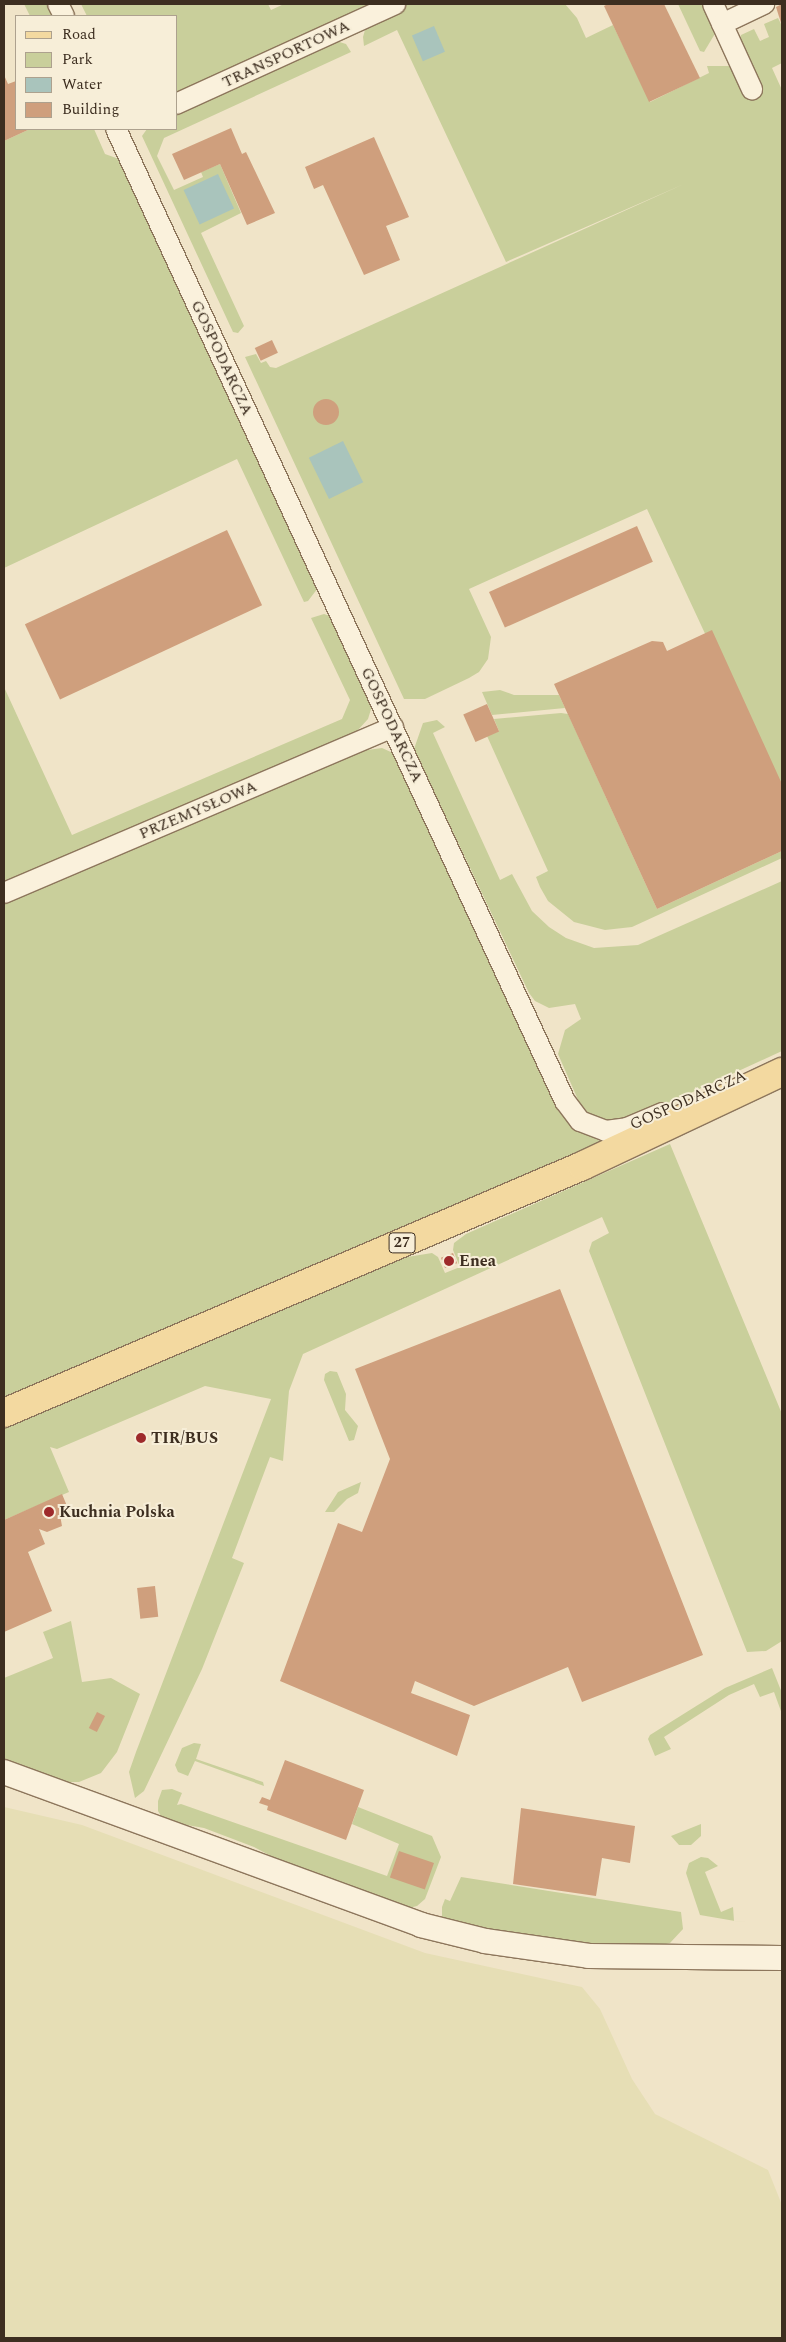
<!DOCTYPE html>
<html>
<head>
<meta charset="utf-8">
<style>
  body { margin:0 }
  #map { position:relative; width:786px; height:2342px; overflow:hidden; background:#f0e4c8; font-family:Spectral,serif }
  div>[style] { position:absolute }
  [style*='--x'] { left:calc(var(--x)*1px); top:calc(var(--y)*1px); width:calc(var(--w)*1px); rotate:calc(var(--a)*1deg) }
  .farmland>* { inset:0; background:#e6deb5 }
  .green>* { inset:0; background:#c9cf9b }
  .water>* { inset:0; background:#a9c4bc; transform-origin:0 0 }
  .building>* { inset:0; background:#cf9f7d; transform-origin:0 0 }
  .round { border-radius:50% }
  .roads { filter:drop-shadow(1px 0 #8d765c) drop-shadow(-1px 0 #8d765c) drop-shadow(0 1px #8d765c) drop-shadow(0 -1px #8d765c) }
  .minor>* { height:20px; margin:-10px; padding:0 10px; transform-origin:10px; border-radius:10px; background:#faf1dc }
  .tertiary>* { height:24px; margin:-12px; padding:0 12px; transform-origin:12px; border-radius:12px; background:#faf1dc }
  .primary>* { height:28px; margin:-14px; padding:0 14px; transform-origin:14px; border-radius:14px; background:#f3d9a0 }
  .dots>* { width:14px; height:14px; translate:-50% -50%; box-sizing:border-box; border:2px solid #f7eed8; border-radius:50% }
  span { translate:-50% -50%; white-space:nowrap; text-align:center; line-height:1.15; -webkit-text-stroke:4px #f7eed8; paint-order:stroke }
  .shield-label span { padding:1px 4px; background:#f7eed8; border:1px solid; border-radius:4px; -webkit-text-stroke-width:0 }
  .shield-label { font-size:15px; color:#3d2e20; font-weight:700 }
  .street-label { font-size:16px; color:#3d2e20 }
  .poi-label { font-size:16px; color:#3d2e20; font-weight:700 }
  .left { translate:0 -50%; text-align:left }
  .frame { position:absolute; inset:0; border:5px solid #3d2e20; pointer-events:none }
  .legend { position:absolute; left:15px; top:15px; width:162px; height:115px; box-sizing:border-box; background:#f7eed8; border:1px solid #ada18e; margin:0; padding:6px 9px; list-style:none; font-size:15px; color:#3d2e20 }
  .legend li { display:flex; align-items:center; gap:10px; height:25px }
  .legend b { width:25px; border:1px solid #ada18e }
</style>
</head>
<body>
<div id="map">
  <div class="farmland">
    <i style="clip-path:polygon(4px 1807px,82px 1825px,425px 1953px,582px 1987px,600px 2009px,632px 2079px,655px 2114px,768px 2170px,782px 2205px,782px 2338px,4px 2338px)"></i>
  </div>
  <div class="green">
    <i style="clip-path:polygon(24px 4px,49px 4px,55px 16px,30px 16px)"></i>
    <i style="clip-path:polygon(81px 4px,268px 4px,271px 10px,284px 4px,369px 4px,176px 94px,176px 16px,87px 16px)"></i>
    <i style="clip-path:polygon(409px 4px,565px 4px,577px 18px,586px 38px,613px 25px,650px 102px,709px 73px,707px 66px,732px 66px,741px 35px,754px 29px,760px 41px,769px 37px,764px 24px,778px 18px,782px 26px,782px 63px,772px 68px,782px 90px,782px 799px,647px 509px,469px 589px,491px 637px,488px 659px,479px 672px,469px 678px,425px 699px,404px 699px,245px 357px,256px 354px,261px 363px,266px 361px,270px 367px,276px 368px,684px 184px,506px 262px,397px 30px,364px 46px,363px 37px,367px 23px)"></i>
    <i style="clip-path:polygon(678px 4px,703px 4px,716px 32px,704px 52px,700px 51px)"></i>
    <i style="clip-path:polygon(333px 40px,346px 44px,351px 52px,164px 138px,157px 156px,174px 190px,203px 177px,201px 172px,220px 164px,241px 213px,201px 233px,244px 326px,238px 333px,233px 332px,142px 136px,147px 129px,176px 129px,176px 113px)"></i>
    <i style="clip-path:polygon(30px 129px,94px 129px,105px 154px,119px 159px,318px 588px,308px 601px,304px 602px,237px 459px,4px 568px,4px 141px)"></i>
    <i style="clip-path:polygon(324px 614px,333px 617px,372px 706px,368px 719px,357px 731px,4px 883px,4px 687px,72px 835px,342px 719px,350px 700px,311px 618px)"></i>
    <i style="clip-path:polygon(500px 690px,514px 695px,559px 695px,565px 708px,492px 715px,482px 692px)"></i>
    <i style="clip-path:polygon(561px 713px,568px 714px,657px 909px,782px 851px,782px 858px,632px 927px,605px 930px,574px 922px,548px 901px,540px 887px,536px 877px,548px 871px,487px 736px,499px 731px,494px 719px)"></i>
    <i style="clip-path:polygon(437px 720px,445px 727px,433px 733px,500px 880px,512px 874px,532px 911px,549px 927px,566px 938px,594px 948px,638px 945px,782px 881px,782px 1051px,634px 1119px,616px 1123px,588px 1113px,579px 1102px,558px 1054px,565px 1030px,581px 1019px,575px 1004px,549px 1008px,535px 1001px,529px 993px,414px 749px,423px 723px)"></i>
    <i style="clip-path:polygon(382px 748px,393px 753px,401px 764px,573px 1126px,605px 1144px,4px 1403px,4px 904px,360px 751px)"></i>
    <i style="clip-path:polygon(670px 1144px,782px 1414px,782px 1641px,766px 1651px,747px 1652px,589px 1251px,592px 1242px,609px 1233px,602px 1217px,303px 1354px,289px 1391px,283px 1461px,270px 1457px,232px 1558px,244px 1563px,202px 1669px,144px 1791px,135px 1798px,129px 1772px,136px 1752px,271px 1399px,205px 1386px,57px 1449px,50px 1447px,69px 1492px,4px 1520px,4px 1424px,401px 1258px,432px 1253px,438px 1257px,445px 1273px,460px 1267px,453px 1250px,454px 1243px,466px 1234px)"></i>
    <i style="clip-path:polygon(330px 1371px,337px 1372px,346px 1394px,345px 1410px,358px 1426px,354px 1440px,349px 1441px,324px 1380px,325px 1374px)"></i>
    <i style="clip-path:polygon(361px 1482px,358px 1493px,347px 1499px,334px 1512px,325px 1512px,338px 1492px)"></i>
    <i style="clip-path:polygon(71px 1621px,82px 1682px,111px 1678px,140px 1694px,117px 1752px,101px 1773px,79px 1782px,58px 1782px,4px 1762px,4px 1678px,53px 1658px,43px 1632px)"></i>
    <i style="clip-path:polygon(772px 1668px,782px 1693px,782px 1714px,774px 1692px,760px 1697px,754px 1684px,729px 1695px,664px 1737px,671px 1749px,655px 1756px,648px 1739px,650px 1735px,725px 1688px)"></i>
    <i style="clip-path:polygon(194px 1743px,201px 1744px,196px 1759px,263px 1782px,264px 1786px,195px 1761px,188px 1776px,178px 1772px,175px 1765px,182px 1748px)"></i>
    <i style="clip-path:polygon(172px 1789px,182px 1793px,177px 1805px,181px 1804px,387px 1876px,399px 1844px,352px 1824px,358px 1807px,432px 1836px,441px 1857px,425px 1899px,417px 1906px,405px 1909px,314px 1879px,254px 1847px,204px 1828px,164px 1821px,158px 1811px,158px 1801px,162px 1790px)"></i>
    <i style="clip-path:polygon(701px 1824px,701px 1836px,691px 1845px,679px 1845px,671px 1836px)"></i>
    <i style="clip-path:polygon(701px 1857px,708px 1858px,718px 1866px,705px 1872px,721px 1912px,733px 1907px,734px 1921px,782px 1923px,735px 1921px,700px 1915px,686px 1873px,689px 1863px)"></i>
    <i style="clip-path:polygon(461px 1877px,681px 1912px,683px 1929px,670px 1943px,662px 1945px,597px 1947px,510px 1936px,446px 1921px,442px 1918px,442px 1907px,445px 1899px,450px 1901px)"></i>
  </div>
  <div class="water">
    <i style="left:434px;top:26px;width:28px;height:24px;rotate:67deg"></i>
    <i style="left:218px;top:174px;width:38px;height:38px;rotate:65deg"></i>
    <i style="left:343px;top:441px;width:46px;height:38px;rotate:64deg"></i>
  </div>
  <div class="building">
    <i style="clip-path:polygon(608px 4px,664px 4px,700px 78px,649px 102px,604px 6px)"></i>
    <i style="clip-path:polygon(782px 4px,782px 26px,776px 7px)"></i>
    <i style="clip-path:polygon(4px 75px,8px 84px,16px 81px,16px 129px,30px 129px,4px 141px)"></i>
    <i style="clip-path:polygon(231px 128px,242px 154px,246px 152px,275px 213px,247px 225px,220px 164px,184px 180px,172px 154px)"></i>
    <i style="clip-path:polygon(374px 137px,409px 217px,386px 226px,400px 260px,364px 275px,323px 185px,314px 189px,305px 167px)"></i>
    <i style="left:272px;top:340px;width:14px;height:19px;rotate:65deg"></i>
    <i class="round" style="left:313px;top:399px;width:26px;height:26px"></i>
    <i style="left:637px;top:526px;width:39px;height:162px;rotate:66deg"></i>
    <i style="left:227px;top:530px;width:83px;height:223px;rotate:65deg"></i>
    <i style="clip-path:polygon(712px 630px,782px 784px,782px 851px,657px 909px,554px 684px,652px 641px,663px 642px,667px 651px)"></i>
    <i style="left:487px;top:704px;width:30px;height:26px;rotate:66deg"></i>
    <i style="left:453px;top:1253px;width:11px;height:13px;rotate:68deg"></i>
    <i style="clip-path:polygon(560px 1289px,703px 1655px,582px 1702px,568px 1667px,474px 1706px,415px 1681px,411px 1693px,470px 1715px,457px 1756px,280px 1681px,338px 1523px,362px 1532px,390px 1459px,355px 1369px)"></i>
    <i style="clip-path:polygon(62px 1494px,67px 1506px,60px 1515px,62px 1526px,47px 1532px,39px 1529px,45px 1544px,28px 1552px,52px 1611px,4px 1632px,4px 1520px)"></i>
    <i style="left:155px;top:1586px;width:31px;height:18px;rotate:84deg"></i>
    <i style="left:97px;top:1712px;width:9px;height:18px;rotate:27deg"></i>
    <i style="clip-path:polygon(285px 1760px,364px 1790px,346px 1840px,267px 1810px,268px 1806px,259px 1803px,262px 1797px,270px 1800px)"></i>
    <i style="clip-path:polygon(521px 1808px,635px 1826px,630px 1863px,602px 1858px,596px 1896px,513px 1884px)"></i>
    <i style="left:399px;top:1851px;width:37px;height:28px;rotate:19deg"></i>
  </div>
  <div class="roads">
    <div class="minor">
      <i style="--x:58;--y:4;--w:13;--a:63"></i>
      <i style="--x:713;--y:4;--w:94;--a:65.4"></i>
      <i style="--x:722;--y:24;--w:47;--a:-25.5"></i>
      <i style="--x:176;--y:104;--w:241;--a:-24.5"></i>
      <i style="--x:116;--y:129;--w:1071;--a:65.21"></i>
      <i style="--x:565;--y:1101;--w:25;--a:53"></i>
      <i style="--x:580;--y:1121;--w:28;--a:21"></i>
      <i style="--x:606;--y:1131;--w:21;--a:-8"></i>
      <i style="--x:627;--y:1128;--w:38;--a:-23"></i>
      <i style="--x:4;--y:893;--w:423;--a:-23.1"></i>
    </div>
    <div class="tertiary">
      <i style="--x:4;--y:1772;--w:444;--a:20.1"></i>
      <i style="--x:421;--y:1925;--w:66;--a:14"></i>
      <i style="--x:485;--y:1941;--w:105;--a:8.2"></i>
      <i style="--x:589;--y:1956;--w:193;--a:0.6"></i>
    </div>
    <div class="primary">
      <i style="--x:4;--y:1413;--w:629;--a:-23.14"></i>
      <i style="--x:582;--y:1166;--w:221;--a:-25.2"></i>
    </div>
  </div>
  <div class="dots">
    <i style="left:449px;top:1261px;background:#9e2a2b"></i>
    <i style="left:141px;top:1438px;background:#9e2a2b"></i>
    <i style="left:49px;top:1512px;background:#9e2a2b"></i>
  </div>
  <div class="shield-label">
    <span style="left:402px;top:1243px">27</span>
  </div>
  <div class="street-label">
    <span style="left:286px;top:54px;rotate:-25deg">TRANSPORTOWA</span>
    <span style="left:222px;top:358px;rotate:65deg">GOSPODARCZA</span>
    <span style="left:392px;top:725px;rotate:65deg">GOSPODARCZA</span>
    <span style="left:198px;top:810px;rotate:-23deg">PRZEMYSŁOWA</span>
    <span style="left:688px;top:1100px;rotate:-24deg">GOSPODARCZA</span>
  </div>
  <div class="poi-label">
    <span class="left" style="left:459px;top:1261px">Enea</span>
    <span class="left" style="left:151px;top:1438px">TIR/BUS</span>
    <span class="left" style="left:59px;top:1512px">Kuchnia Polska</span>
  </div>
  <div class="frame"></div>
  <ul class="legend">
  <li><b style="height:6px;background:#f3d9a0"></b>Road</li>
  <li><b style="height:14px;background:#c9cf9b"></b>Park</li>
  <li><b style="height:14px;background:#a9c4bc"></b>Water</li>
  <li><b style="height:14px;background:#cf9f7d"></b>Building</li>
  </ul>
</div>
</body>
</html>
